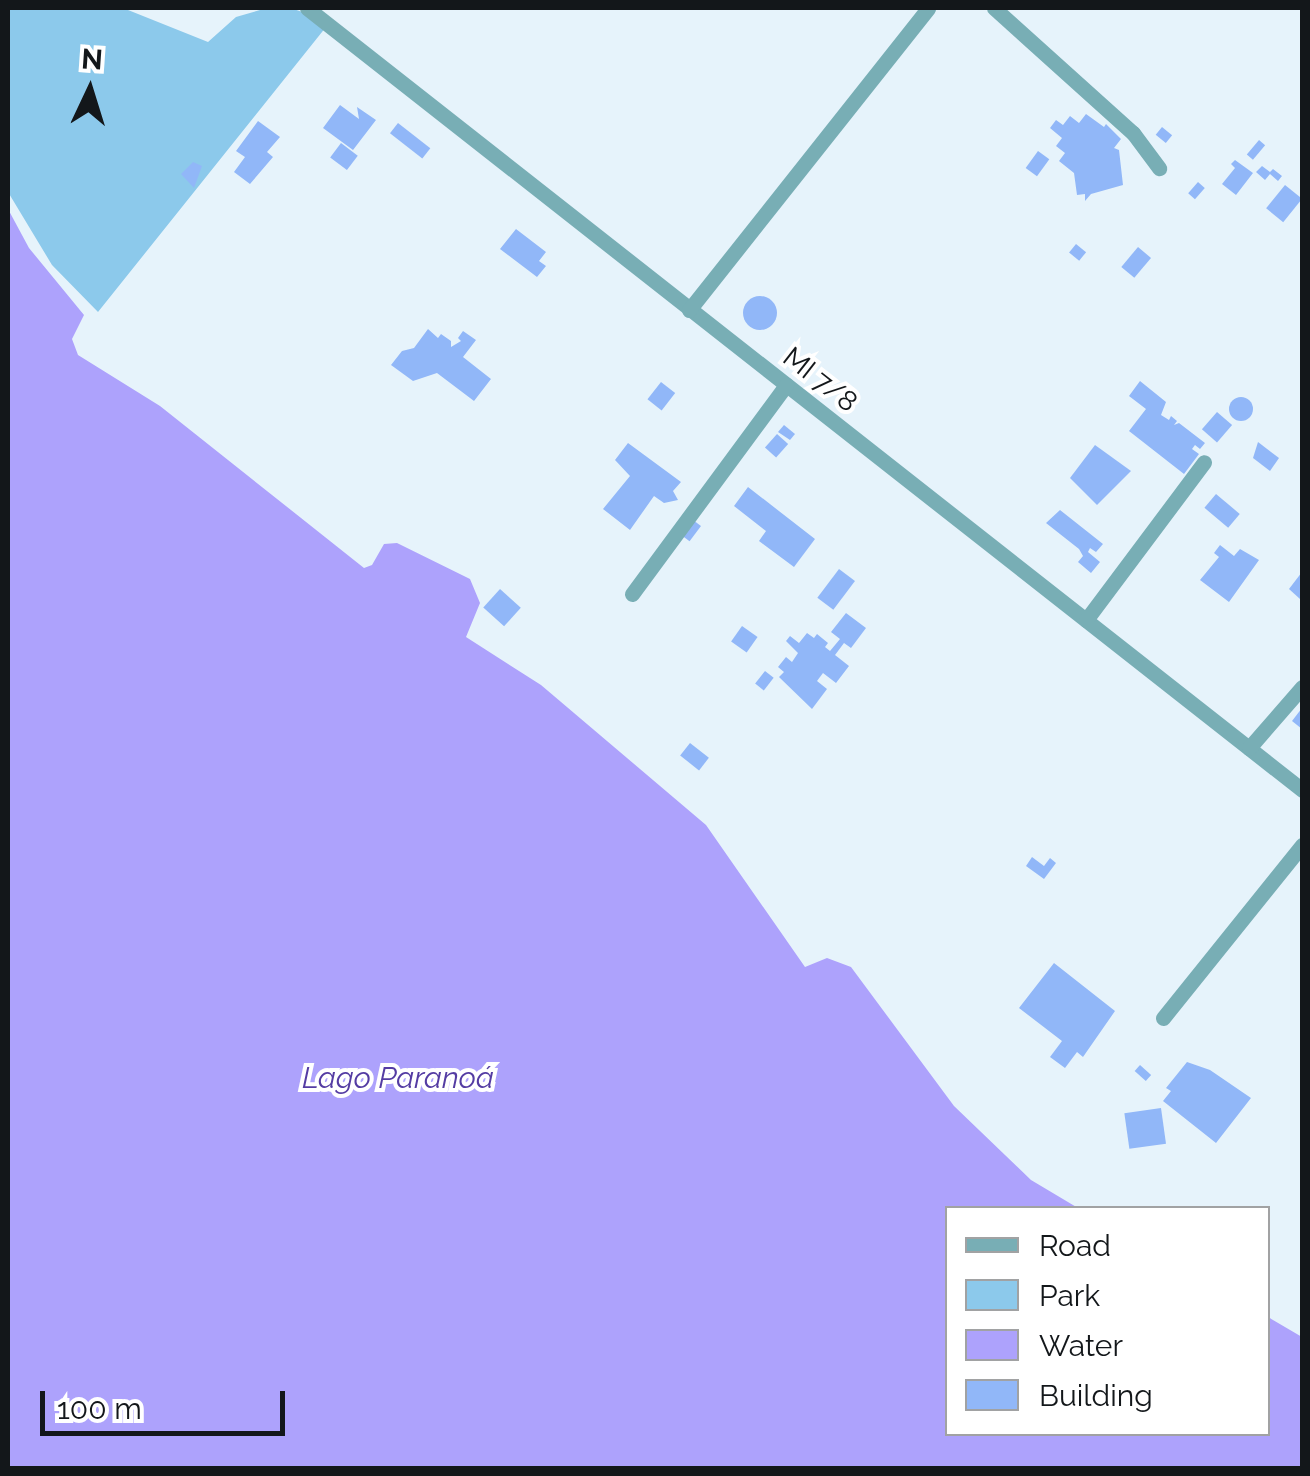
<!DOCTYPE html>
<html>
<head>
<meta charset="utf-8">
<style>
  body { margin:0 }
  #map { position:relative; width:1310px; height:1476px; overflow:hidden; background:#e6f3fb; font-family:Raleway,sans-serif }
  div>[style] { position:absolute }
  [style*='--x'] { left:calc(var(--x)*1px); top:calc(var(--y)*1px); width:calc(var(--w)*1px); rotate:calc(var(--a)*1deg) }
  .green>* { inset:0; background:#8cc9eb }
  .water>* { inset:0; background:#ada2fc }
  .building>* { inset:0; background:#91b7f8; transform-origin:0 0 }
  .round { border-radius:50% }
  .street>* { height:15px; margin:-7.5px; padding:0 7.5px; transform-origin:7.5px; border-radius:7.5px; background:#78aeb5 }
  span { translate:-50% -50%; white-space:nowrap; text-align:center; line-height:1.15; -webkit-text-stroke:8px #fff; paint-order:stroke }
  .street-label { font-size:28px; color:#13171a }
  .water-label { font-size:30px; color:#543ca3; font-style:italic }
  .frame { position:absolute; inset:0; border:10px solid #13171a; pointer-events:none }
  .legend { position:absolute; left:945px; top:1206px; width:325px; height:230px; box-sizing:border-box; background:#fff; border:2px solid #a1a2a3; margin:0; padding:12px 18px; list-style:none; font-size:30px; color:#13171a }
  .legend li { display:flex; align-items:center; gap:20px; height:50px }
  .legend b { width:50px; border:2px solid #a1a2a3 }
  .north { position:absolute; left:40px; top:40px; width:100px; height:100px; -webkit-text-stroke:8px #fff; paint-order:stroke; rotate:4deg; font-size:28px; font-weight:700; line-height:40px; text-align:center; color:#13171a }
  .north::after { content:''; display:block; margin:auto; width:35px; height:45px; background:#13171a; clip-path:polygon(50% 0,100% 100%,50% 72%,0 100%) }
  .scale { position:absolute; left:40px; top:1391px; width:245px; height:45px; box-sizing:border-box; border:5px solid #13171a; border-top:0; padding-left:12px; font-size:30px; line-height:35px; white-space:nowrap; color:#13171a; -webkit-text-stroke:8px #fff; paint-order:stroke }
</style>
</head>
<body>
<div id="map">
  <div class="green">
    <i style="clip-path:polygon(8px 8px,123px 8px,208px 42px,236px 17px,267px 8px,291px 8px,330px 22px,98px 312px,52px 265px,8px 192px)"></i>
  </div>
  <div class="water">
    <i style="clip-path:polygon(8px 209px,29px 248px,84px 315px,72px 339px,78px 355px,160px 406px,364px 568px,372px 565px,384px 544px,397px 543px,470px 579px,480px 603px,466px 637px,541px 685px,706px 825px,805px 967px,827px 958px,851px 967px,954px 1106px,1031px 1180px,1078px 1208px,948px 1208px,948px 1434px,1268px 1434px,1268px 1317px,1302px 1337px,1302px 1468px,8px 1468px)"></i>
  </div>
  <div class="building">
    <i style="clip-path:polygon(340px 105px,359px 119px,357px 107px,376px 120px,353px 150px,323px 128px)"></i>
    <i style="clip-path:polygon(1086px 114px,1104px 127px,1106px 124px,1121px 139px,1114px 148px,1119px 150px,1123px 185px,1091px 194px,1085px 201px,1085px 194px,1077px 195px,1074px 173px,1059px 161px,1065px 153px,1056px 146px,1062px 138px,1050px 128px,1056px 120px,1063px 125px,1070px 116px,1079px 123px)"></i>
    <i style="clip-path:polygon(258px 121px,280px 137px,267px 152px,273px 157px,250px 184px,234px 172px,245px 157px,236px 151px)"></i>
    <i style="left:398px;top:123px;width:41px;height:13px;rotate:38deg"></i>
    <i style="left:1162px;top:127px;width:13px;height:10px;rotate:39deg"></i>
    <i style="left:1259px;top:140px;width:8px;height:19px;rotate:40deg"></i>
    <i style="left:341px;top:143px;width:21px;height:18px;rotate:37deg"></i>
    <i style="left:1038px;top:151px;width:14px;height:21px;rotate:36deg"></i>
    <i style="clip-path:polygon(1235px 160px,1253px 173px,1236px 195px,1222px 184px,1235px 168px,1231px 164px)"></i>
    <i style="clip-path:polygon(193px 162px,202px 166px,194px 188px,181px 174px)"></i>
    <i style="clip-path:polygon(1262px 166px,1270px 172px,1273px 169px,1282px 176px,1278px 181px,1270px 174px,1265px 180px,1256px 172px)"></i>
    <i style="left:1198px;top:182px;width:9px;height:15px;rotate:41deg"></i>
    <i style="left:1285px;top:185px;width:22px;height:30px;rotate:39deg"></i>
    <i style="clip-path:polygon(516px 229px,546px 252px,539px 261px,546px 266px,537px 277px,500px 249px)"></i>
    <i style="left:1076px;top:244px;width:13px;height:11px;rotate:39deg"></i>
    <i style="left:1138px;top:247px;width:17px;height:26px;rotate:40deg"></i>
    <i class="round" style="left:743px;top:296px;width:34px;height:34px"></i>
    <i style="clip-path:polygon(428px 329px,438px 338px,441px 334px,451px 341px,451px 347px,461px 341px,458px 338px,463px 331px,476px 340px,463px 357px,491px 379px,474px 401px,437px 373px,413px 381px,391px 365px,402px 351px,414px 348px)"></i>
    <i style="clip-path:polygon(1140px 381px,1166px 402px,1161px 415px,1169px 420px,1171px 416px,1177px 421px,1174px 425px,1179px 423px,1205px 443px,1200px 449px,1195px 445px,1192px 449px,1199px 454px,1184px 474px,1129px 431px,1146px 409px,1129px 396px)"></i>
    <i style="left:661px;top:382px;width:18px;height:22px;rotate:38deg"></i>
    <i class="round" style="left:1229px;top:397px;width:24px;height:24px"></i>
    <i style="left:1217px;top:412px;width:20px;height:23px;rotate:41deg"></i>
    <i style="clip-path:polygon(784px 425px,795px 434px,790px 440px,778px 432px)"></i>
    <i style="left:777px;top:434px;width:15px;height:18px;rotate:42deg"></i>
    <i style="clip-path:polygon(1258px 442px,1279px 458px,1270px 471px,1253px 458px)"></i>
    <i style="clip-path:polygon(628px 443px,681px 482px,673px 491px,678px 500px,664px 503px,654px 496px,630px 530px,603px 509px,630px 476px,615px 460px)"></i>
    <i style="clip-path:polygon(1095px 445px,1131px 471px,1097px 505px,1070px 478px)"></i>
    <i style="clip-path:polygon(748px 487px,815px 539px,794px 567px,759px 541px,766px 531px,734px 506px)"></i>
    <i style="left:1216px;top:494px;width:31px;height:18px;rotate:40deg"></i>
    <i style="clip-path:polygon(1060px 510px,1103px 544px,1096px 552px,1090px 548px,1088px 552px,1100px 562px,1091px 573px,1078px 562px,1083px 556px,1079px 549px,1046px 523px)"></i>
    <i style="left:689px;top:517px;width:15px;height:19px;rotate:37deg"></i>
    <i style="clip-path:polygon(1220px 545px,1234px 556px,1240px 549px,1259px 560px,1229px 602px,1200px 580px,1219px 557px,1214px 553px)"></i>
    <i style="left:839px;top:569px;width:20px;height:36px;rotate:37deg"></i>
    <i style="clip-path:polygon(1302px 572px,1302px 596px,1300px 599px,1289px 589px)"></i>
    <i style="left:500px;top:589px;width:28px;height:25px;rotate:42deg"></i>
    <i style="clip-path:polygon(846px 613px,866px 628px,851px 648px,844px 643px,835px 655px,849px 666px,836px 683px,823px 673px,817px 681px,827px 689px,812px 709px,779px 677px,784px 672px,778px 667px,786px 657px,792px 662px,798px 653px,786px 641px,790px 636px,799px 643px,807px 633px,814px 638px,817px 634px,828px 643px,825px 647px,830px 651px,840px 639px,831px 632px)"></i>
    <i style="left:742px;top:626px;width:19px;height:19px;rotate:35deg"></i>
    <i style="left:765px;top:671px;width:11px;height:16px;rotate:38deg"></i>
    <i style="clip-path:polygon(1302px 708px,1302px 729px,1292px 721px)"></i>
    <i style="left:690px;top:743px;width:24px;height:16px;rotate:38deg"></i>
    <i style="clip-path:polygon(1032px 857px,1044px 866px,1050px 858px,1056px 863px,1044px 879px,1026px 866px)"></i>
    <i style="clip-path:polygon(1054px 963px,1115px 1011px,1083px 1057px,1077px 1052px,1065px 1068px,1050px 1057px,1062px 1041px,1019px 1008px)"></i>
    <i style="clip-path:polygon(1187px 1062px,1210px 1070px,1251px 1098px,1216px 1143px,1163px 1101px,1171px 1091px,1166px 1088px)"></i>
    <i style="left:1140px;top:1065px;width:15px;height:8px;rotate:42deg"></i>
    <i style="left:1161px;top:1108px;width:36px;height:37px;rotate:82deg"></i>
  </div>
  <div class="street">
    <i style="--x:307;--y:8;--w:1266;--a:38.16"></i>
    <i style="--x:994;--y:8;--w:187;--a:42"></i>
    <i style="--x:1133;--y:133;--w:44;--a:53.4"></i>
    <i style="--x:689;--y:310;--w:385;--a:-51.6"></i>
    <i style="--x:632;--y:594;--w:260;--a:-53.6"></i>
    <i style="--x:1086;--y:620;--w:197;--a:-53.2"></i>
    <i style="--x:1249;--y:748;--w:81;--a:-49"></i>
    <i style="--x:1163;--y:1018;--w:222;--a:-51.2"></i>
  </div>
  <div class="street-label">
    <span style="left:820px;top:380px;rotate:38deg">MI 7/8</span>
  </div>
  <div class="water-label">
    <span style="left:398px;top:1078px">Lago Paranoá</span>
  </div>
  <div class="frame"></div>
  <ul class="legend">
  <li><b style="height:12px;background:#78aeb5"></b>Road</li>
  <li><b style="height:28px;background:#8cc9eb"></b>Park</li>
  <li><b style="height:28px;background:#ada2fc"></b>Water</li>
  <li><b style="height:28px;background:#91b7f8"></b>Building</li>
  </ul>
  <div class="north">N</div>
  <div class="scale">100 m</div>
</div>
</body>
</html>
